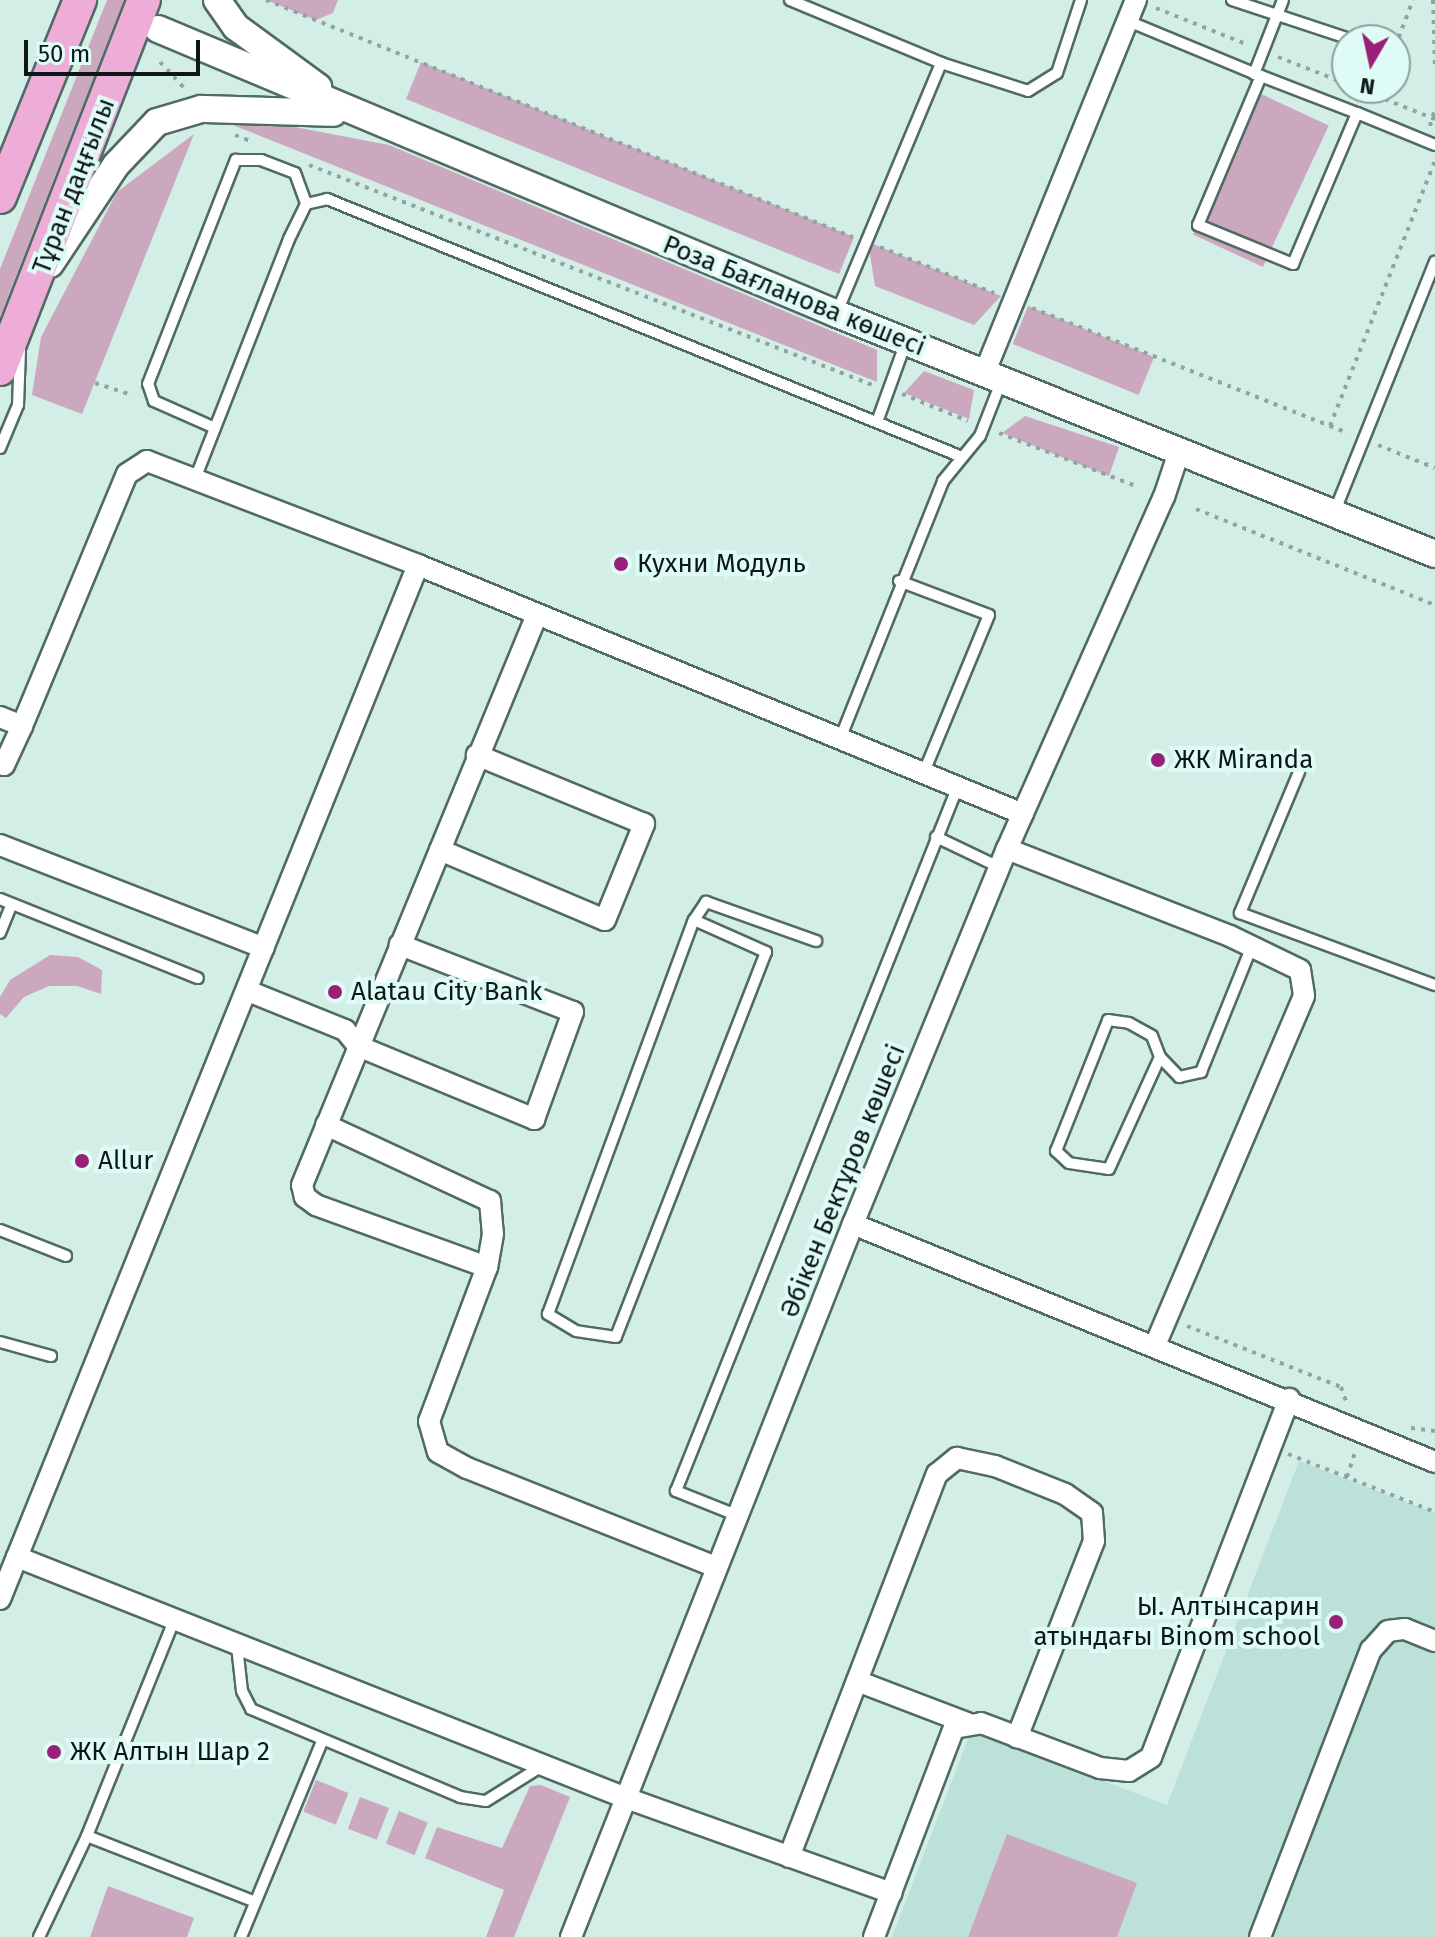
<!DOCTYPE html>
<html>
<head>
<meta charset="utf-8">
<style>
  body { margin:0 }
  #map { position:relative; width:1435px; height:1937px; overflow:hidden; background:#d2eee7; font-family:"Fira Sans",sans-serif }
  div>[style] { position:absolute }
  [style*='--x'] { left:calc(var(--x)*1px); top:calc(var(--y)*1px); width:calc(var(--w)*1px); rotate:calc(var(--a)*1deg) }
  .built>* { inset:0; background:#bce1d9 }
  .green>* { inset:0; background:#cca8be; transform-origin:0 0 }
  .path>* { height:4px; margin-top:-2px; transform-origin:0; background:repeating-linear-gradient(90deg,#90a5a0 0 4px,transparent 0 10px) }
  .roads { filter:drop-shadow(2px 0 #516a64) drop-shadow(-2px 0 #516a64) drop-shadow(0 2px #516a64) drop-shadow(0 -2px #516a64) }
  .service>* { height:10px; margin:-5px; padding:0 5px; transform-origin:5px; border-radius:5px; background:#fff }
  .minor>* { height:20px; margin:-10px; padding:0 10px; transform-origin:10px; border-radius:10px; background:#fff }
  .tertiary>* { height:26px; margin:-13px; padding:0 13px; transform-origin:13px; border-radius:13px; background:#fff }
  .primary>* { height:32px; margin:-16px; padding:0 16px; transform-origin:16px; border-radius:16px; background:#eeadd9 }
  .dots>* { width:22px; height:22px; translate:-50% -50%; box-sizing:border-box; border:4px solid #dffbf5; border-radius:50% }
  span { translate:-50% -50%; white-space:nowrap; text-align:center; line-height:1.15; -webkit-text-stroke:8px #dffbf5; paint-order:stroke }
  .street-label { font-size:26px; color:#0d1715 }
  .poi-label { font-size:26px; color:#0d1715 }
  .left { translate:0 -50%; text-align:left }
  .right { translate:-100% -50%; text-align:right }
  .north { position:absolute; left:1331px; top:24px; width:80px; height:80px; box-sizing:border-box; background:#dffbf5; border:2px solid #8ba09b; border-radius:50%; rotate:189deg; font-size:22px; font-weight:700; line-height:32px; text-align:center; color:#0d1715 }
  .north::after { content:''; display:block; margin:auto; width:28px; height:36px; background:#992079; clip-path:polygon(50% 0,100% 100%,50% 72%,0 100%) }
  .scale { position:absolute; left:24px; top:40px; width:176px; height:36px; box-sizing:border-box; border:4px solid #0d1715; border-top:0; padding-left:10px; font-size:24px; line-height:28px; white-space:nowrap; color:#0d1715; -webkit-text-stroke:6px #dffbf5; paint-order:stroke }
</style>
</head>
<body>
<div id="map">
  <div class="built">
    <i style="clip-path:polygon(1299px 1461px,1435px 1513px,1435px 1937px,892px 1937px,971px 1731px,1167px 1805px)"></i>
  </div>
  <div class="green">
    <i style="clip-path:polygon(107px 0,124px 0,0 317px,0 269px)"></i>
    <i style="clip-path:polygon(266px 0,338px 0,333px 13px,316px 20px)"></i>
    <i style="left:421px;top:62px;width:467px;height:40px;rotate:22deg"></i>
    <i style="left:1259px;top:93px;width:77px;height:156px;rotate:25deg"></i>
    <i style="clip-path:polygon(248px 118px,389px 145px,877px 350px,877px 382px,230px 124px)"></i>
    <i style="clip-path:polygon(194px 134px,82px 414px,32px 395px,41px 337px,117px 192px)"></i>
    <i style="clip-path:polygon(868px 242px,1001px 296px,974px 325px,875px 286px)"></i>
    <i style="left:1028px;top:306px;width:136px;height:41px;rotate:22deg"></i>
    <i style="clip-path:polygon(924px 371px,974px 390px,969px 419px,904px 393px)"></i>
    <i style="clip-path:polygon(1025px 416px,1119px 447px,1109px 476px,1002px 433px)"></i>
    <i style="clip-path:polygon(50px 955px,78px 957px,102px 970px,101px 994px,77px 986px,49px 986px,24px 997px,6px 1018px,0 1014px,0 997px,10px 980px)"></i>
    <i style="left:316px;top:1780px;width:35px;height:34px;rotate:22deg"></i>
    <i style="clip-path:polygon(541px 1785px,570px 1797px,514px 1937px,486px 1937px,504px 1890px,425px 1858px,437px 1827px,502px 1848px,530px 1786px)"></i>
    <i style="left:360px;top:1797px;width:31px;height:34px;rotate:21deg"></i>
    <i style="left:399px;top:1811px;width:31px;height:35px;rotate:22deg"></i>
    <i style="clip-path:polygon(1007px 1834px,1137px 1883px,1117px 1937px,968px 1937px)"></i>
    <i style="clip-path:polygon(108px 1886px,194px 1918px,187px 1937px,90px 1937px)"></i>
  </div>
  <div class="path">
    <i style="--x:266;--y:0;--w:633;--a:21.99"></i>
    <i style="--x:1433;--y:0;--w:69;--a:88.3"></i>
    <i style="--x:1156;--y:8;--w:99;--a:21.9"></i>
    <i style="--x:1395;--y:47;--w:50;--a:-69"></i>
    <i style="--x:1278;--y:57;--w:74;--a:21.4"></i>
    <i style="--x:160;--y:62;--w:38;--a:47"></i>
    <i style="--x:1357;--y:88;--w:84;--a:21.7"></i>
    <i style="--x:1430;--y:126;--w:18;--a:-74"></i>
    <i style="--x:235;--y:135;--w:19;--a:21"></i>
    <i style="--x:309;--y:165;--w:608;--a:21.33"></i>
    <i style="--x:880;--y:247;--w:123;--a:22"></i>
    <i style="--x:1032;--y:308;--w:340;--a:21.6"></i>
    <i style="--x:95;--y:383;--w:40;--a:18"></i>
    <i style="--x:902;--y:394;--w:71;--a:22.2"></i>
    <i style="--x:1330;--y:426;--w:285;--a:-68.4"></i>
    <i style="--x:999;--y:433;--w:149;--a:21.2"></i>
    <i style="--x:1378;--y:445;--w:61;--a:22"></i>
    <i style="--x:1196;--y:509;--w:258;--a:21.9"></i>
    <i style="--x:1187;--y:1326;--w:166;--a:21.6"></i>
    <i style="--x:1341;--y:1387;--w:18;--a:71"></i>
    <i style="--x:1411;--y:1428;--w:24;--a:7"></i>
    <i style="--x:1288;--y:1454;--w:158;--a:21.5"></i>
    <i style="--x:1347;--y:1477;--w:25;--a:-72"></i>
  </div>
  <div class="roads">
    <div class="service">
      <i style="--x:790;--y:0;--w:164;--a:22.6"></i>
      <i style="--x:1232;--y:0;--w:127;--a:18.3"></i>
      <i style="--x:1128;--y:21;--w:144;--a:22.5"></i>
      <i style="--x:1261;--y:76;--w:162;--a:112.9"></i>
      <i style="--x:1198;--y:225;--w:103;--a:22.3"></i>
      <i style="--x:1293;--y:264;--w:164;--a:-67"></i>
      <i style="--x:1357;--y:113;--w:84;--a:22.3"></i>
      <i style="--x:1254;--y:74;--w:79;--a:-68.6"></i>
      <i style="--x:1261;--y:76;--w:103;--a:21.1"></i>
      <i style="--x:837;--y:312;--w:270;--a:-67.3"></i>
      <i style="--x:941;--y:63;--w:91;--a:17.8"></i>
      <i style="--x:1028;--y:91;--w:34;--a:-32"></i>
      <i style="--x:1057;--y:73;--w:77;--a:-71.8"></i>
      <i style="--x:877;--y:422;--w:85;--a:-70.1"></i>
      <i style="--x:215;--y:428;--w:67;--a:-156.1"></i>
      <i style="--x:154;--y:401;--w:18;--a:-109"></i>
      <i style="--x:148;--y:384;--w:241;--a:-68.6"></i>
      <i style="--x:236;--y:160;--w:25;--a:0"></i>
      <i style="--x:261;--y:160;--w:36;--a:21"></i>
      <i style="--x:295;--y:173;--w:33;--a:70"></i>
      <i style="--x:0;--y:448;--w:47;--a:-67.3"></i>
      <i style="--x:18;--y:405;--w:55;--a:-87.9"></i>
      <i style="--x:195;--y:479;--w:258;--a:-68.6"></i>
      <i style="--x:289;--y:239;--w:39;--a:-64"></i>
      <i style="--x:306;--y:204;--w:22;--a:-13"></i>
      <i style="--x:327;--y:199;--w:685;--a:22.11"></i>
      <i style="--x:1334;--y:513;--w:271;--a:-68.1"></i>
      <i style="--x:899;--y:581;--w:96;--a:20.7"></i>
      <i style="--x:989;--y:615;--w:170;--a:112.5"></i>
      <i style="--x:840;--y:739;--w:278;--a:-68.2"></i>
      <i style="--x:943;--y:481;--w:58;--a:-50.6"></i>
      <i style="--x:980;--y:436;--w:58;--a:-68.7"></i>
      <i style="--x:1299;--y:772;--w:153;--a:112.7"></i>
      <i style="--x:1240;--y:913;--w:208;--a:20.3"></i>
      <i style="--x:936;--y:837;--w:70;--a:25.5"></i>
      <i style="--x:0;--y:899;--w:213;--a:21.8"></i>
      <i style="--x:694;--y:920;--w:79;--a:24"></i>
      <i style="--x:766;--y:952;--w:413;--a:111.3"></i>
      <i style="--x:616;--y:1337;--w:40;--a:-171.5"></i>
      <i style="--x:576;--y:1331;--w:33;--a:-149"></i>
      <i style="--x:548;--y:1314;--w:420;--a:-69.7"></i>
      <i style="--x:694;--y:920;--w:22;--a:-56"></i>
      <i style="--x:706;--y:902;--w:117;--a:19.5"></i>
      <i style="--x:0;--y:933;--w:31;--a:-68"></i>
      <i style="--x:1160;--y:1057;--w:123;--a:114.5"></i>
      <i style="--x:1109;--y:1169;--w:40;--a:-171.5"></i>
      <i style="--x:1069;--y:1163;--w:18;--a:-137"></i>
      <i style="--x:1056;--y:1151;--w:141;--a:-68.3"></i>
      <i style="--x:1108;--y:1020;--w:21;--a:8"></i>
      <i style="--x:1129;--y:1023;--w:26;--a:29"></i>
      <i style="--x:1152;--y:1036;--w:22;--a:69"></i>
      <i style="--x:1160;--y:1057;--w:28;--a:46"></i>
      <i style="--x:1179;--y:1077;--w:23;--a:-13"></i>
      <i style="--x:1201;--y:1072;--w:136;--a:-68"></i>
      <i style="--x:0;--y:1230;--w:71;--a:21.5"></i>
      <i style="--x:0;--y:1342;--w:53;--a:15.4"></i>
      <i style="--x:736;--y:1515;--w:65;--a:-158.2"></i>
      <i style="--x:676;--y:1491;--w:759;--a:-68.2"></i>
      <i style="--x:173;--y:1623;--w:230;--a:112"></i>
      <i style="--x:87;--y:1836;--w:180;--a:21.4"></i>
      <i style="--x:237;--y:1646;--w:45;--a:83.7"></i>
      <i style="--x:242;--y:1691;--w:20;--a:63"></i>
      <i style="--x:251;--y:1709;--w:227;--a:22.8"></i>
      <i style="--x:460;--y:1797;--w:26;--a:9"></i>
      <i style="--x:486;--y:1801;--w:66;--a:-32"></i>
      <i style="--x:39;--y:1937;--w:112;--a:-64.6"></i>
      <i style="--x:241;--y:1937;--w:212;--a:-67.5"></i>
    </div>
    <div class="minor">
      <i style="--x:984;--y:374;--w:404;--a:-67.9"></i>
      <i style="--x:418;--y:565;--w:1070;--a:112.01"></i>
      <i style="--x:17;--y:1557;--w:655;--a:21.59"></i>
      <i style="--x:626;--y:1798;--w:282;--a:19.7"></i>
      <i style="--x:0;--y:717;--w:24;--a:22"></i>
      <i style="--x:0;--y:764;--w:4;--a:14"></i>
      <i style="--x:4;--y:765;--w:43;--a:-65.2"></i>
      <i style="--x:22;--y:726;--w:273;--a:-67.4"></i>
      <i style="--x:127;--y:474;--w:24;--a:-33"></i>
      <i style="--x:147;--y:461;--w:290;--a:21"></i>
      <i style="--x:418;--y:565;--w:654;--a:22.37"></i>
      <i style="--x:0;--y:845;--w:283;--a:21.3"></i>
      <i style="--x:1007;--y:849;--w:239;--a:21.3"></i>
      <i style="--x:1230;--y:936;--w:78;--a:25.9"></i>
      <i style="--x:1300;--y:970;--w:26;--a:81"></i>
      <i style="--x:1304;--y:996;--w:379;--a:113.1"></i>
      <i style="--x:440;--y:850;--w:179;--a:23"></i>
      <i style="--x:605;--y:920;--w:104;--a:-67.9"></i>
      <i style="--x:644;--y:824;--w:181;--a:-157.6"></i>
      <i style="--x:248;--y:991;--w:105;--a:21.9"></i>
      <i style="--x:345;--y:1030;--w:21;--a:51"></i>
      <i style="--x:358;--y:1046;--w:191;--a:22.5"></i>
      <i style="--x:534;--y:1119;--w:114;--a:-70"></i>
      <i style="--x:573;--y:1012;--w:186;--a:-158.8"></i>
      <i style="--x:326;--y:1125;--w:181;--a:24.9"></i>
      <i style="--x:490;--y:1201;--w:33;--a:85"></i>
      <i style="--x:493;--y:1234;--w:34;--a:100"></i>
      <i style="--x:487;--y:1267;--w:165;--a:110.6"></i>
      <i style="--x:429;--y:1421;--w:32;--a:74"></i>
      <i style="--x:438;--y:1452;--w:33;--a:29"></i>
      <i style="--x:467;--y:1468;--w:268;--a:21.7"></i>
      <i style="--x:853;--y:1224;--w:629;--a:22.24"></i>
      <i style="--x:487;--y:1267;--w:182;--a:-160.1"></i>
      <i style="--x:316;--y:1205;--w:14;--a:-144"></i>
      <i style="--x:305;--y:1197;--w:12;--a:-104"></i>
      <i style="--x:302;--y:1185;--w:614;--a:-67.61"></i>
      <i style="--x:0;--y:1599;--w:45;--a:-68"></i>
      <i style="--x:857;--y:1681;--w:118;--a:20.9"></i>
      <i style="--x:789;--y:1857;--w:411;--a:-68.9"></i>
      <i style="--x:937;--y:1474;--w:26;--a:-39"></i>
      <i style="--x:957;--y:1458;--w:39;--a:12"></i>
      <i style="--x:995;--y:1466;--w:75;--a:21.8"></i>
      <i style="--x:1065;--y:1494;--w:33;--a:35"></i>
      <i style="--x:1092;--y:1513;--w:28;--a:86"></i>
      <i style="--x:1094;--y:1541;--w:211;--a:111.4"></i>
      <i style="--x:571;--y:1937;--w:767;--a:-68.42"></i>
      <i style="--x:853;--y:1224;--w:405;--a:-67.7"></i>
      <i style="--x:1007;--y:849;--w:385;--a:-66"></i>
      <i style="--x:1164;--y:497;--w:47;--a:-71.6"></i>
      <i style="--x:874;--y:1937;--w:224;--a:-69.1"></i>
      <i style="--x:954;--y:1728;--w:27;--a:-10"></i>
      <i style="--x:981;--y:1723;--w:127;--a:20.7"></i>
      <i style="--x:1100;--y:1768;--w:29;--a:6"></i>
      <i style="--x:1129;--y:1771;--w:26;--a:-32"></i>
      <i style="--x:1151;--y:1757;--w:384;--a:-68.9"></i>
      <i style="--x:1260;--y:1937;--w:308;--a:-68.9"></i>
      <i style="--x:1371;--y:1650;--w:25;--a:-48"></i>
      <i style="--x:1388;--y:1631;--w:17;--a:-7"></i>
      <i style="--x:1405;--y:1629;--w:32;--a:22"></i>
    </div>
    <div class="tertiary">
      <i style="--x:217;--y:0;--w:33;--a:55"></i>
      <i style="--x:236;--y:27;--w:102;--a:36.2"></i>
      <i style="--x:158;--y:29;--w:736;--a:22.77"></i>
      <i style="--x:837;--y:314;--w:644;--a:21.87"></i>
      <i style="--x:50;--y:264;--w:119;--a:-56.3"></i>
      <i style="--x:116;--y:165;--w:59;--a:-46.4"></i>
      <i style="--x:157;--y:122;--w:46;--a:-16.5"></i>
      <i style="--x:201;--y:109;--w:132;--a:1.7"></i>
    </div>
    <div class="primary">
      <i style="--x:0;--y:197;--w:213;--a:-67.9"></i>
      <i style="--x:0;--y:369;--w:396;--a:-68.7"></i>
    </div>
  </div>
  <div class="dots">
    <i style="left:621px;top:564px;background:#992079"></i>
    <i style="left:1158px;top:760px;background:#992079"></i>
    <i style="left:335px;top:992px;background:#992079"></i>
    <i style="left:82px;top:1161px;background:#992079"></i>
    <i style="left:1336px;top:1622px;background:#992079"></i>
    <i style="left:54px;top:1752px;background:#992079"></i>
  </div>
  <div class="street-label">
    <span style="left:74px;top:186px;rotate:-69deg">Тұран даңғылы</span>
    <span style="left:794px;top:296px;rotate:22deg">Роза Бағланова көшесі</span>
    <span style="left:843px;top:1181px;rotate:-68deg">Әбікен Бектұров көшесі</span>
  </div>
  <div class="poi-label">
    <span class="left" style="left:637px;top:564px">Кухни Модуль</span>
    <span class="left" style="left:1174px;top:760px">ЖК Miranda</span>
    <span class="left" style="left:351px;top:992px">Alatau City Bank</span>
    <span class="left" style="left:98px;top:1161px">Allur</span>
    <span class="right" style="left:1320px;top:1622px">Ы. Алтынсарин<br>атындағы Binom school</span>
    <span class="left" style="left:70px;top:1752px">ЖК Алтын Шар 2</span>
  </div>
  <div class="north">N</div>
  <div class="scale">50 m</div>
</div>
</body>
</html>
